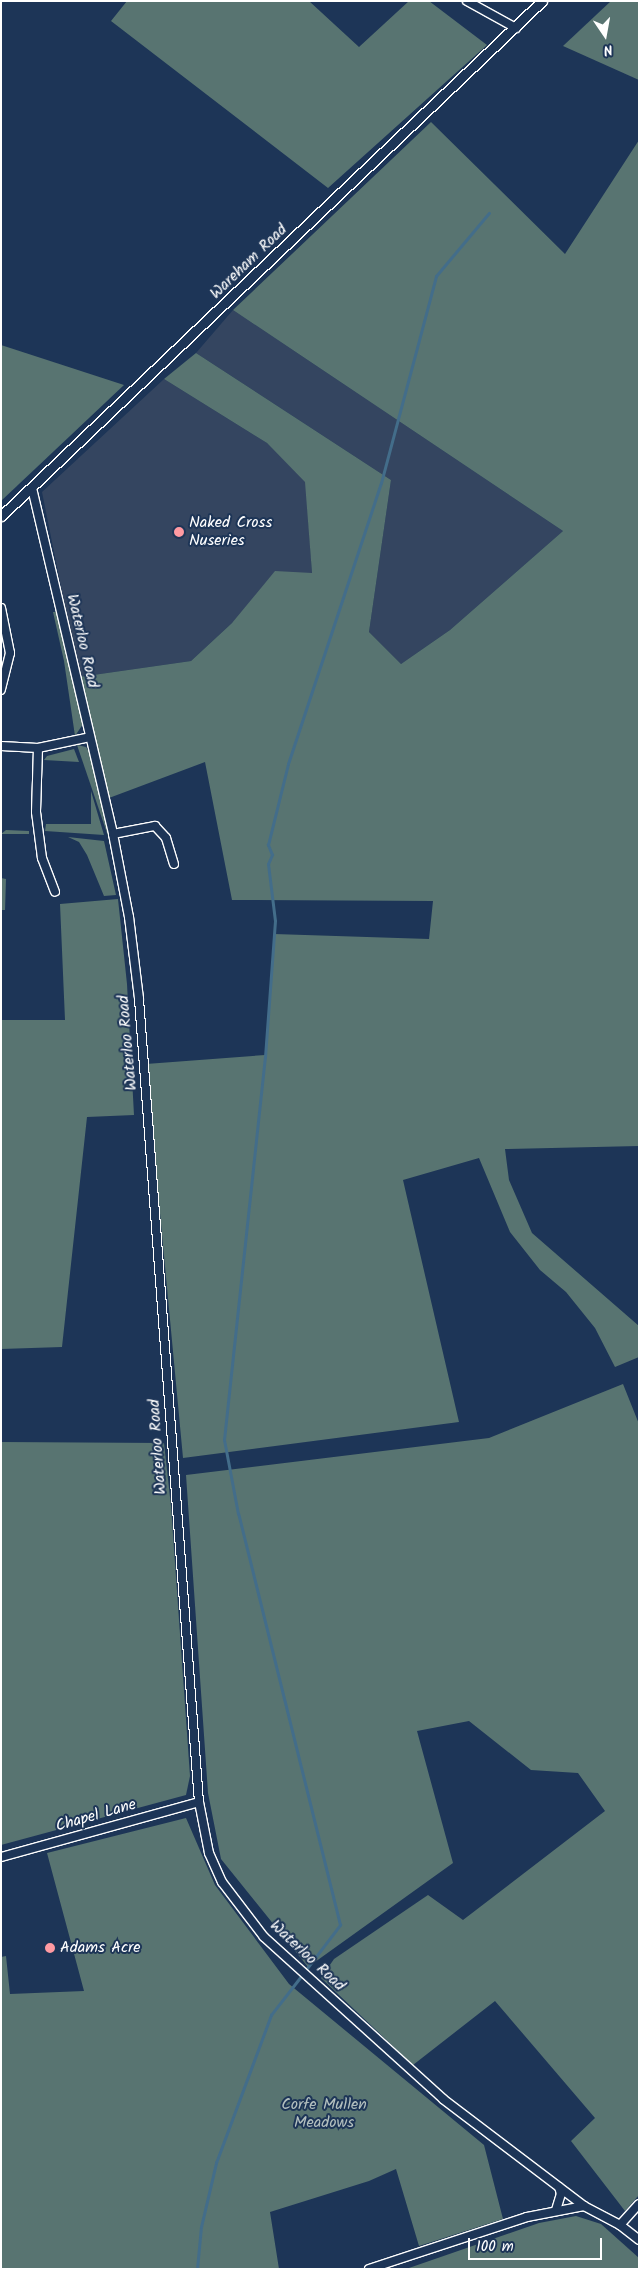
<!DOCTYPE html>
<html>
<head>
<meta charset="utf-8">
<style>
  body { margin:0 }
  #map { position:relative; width:640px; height:2270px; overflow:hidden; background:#1d3557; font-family:Kalam,sans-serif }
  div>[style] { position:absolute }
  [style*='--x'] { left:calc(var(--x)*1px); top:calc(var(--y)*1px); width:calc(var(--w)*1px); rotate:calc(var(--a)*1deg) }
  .built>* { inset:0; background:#344560 }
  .green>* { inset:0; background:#587471 }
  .stream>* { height:2.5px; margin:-1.25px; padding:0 1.25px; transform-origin:1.25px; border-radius:1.25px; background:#436d8a }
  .roads { filter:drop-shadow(1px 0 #fff) drop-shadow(-1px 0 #fff) drop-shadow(0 1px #fff) drop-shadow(0 -1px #fff) }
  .minor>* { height:8px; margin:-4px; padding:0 4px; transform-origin:4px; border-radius:4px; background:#1d3557 }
  .tertiary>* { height:9px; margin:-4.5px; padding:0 4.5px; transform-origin:4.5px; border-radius:4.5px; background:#1d3557 }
  .dots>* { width:14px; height:14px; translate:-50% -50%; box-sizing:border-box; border:2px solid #1d3557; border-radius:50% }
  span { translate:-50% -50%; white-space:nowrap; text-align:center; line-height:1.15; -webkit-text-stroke:4px #1d3557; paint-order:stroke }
  .street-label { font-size:16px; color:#fff }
  .poi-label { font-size:16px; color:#fff }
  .left { translate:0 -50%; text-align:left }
  .park-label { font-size:16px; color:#b4c0bf }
  .frame { position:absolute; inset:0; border:2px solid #fff; pointer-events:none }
  .north { position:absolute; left:580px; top:10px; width:50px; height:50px; -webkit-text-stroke:4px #1d3557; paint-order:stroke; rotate:168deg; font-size:14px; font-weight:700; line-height:20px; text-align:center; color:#fff }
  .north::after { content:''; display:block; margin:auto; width:18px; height:22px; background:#fff; clip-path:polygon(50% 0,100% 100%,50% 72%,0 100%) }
  .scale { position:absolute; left:468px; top:2238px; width:134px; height:22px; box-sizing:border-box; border:2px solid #fff; border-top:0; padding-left:6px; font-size:15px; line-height:18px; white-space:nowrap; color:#fff; -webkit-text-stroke:4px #1d3557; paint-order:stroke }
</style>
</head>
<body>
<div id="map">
  <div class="built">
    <i style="clip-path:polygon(233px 310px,563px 531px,450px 630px,401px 664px,369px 632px,391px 480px,196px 353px)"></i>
    <i style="clip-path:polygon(164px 379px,267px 443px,306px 482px,312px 573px,232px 623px,191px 661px,79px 677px,42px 492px)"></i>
  </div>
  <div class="green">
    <i style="clip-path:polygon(127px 1px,309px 1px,359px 47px,409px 1px,429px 1px,487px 45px,328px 188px,111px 21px)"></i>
    <i style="clip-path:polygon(611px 1px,639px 1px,639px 80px,563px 46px)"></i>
    <i style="clip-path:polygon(431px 122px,565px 254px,639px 140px,639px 1146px,505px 1149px,509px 1180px,532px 1233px,639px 1326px,639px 1357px,615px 1367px,595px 1328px,566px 1292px,540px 1270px,510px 1232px,479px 1158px,403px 1180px,459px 1422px,183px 1458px,146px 1064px,265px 1055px,274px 934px,429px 939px,433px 901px,232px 900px,205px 762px,109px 798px,79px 677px,191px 661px,232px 623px,275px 571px,312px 573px,305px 482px,267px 443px,164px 379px,196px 353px,391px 480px,369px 632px,401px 664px,450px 630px,563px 531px,233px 310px)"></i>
    <i style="clip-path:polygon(1px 345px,124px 385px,1px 501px)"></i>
    <i style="clip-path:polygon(53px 612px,56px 612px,83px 724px,75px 736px,64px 661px)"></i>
    <i style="clip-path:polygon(77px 745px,86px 747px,90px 753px,111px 836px,108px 836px)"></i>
    <i style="clip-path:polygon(74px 749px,79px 762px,44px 760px,47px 756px)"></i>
    <i style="clip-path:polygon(91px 791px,104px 835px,45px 831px,46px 824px,91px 824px)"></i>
    <i style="clip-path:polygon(6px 830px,29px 831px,29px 834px,1px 834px)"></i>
    <i style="clip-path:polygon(68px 837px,104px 841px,116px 895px,104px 896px,87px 855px,79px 842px)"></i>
    <i style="clip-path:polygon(1px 878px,6px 879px,5px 910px,1px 910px)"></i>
    <i style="clip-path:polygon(118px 899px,127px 984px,134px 1115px,87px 1117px,62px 1347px,1px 1349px,1px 1020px,65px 1020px,60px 904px)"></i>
    <i style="clip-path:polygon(623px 1384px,639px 1424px,639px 2195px,625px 2211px,571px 2141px,595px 2118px,495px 2001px,413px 2065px,321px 1978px,334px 1959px,428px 1895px,463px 1920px,605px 1811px,578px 1773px,531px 1770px,469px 1721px,417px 1731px,453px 1863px,308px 1967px,221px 1859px,208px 1793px,186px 1475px,489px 1438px)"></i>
    <i style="clip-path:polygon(1px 1442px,164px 1443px,171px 1506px,190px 1776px,186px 1795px,1px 1845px)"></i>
    <i style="clip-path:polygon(186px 1818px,215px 1885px,289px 1984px,484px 2145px,503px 2219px,419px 2246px,396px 2169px,369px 2181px,270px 2212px,279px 2269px,1px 2269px,1px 1957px,6px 1956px,10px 1994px,84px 1991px,47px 1853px)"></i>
    <i style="clip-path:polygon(576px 2216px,601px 2224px,639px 2258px,639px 2269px,406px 2269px,539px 2223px)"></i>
  </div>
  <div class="stream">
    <i style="--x:305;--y:1971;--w:58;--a:-52.7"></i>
    <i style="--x:340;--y:1925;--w:423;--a:-103.9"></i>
    <i style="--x:238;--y:1514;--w:75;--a:-100.7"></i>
    <i style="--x:224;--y:1440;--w:385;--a:-83.9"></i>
    <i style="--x:265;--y:1057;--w:136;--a:-85.8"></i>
    <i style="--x:275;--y:921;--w:57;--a:-97"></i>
    <i style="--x:268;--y:864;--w:10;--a:-66"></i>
    <i style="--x:272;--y:855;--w:11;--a:-112"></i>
    <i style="--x:268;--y:845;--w:83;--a:-76.1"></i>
    <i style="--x:288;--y:764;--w:296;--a:-71.7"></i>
    <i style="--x:381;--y:483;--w:214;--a:-75.1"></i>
    <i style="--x:436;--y:276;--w:82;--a:-49.9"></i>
    <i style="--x:197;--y:2269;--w:42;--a:-84.6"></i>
    <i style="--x:201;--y:2227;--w:66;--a:-76.8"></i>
    <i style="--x:216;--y:2163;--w:158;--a:-69.6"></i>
    <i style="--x:271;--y:2015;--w:51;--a:-52.2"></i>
  </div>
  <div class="roads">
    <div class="minor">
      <i style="--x:467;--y:1;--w:56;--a:28.9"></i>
      <i style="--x:32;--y:488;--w:355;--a:76.8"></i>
      <i style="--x:113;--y:834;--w:85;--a:79.1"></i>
      <i style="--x:129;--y:917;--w:83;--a:83"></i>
      <i style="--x:139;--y:999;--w:805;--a:85.73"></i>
      <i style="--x:199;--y:1802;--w:52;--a:78.9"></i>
      <i style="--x:209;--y:1853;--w:32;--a:66"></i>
      <i style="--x:222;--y:1882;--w:69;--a:52.6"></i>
      <i style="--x:264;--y:1937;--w:241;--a:42.1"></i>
      <i style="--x:443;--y:2099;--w:177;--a:37.2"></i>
      <i style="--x:584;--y:2206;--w:41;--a:27.8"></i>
      <i style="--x:620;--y:2225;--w:24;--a:38"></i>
      <i style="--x:1;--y:608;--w:46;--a:78.7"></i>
      <i style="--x:10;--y:653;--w:38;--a:104"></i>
      <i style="--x:1;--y:746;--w:37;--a:3"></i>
      <i style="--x:38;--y:748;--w:53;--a:-11.9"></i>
      <i style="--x:38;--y:748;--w:64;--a:91.8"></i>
      <i style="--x:36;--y:812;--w:46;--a:82.6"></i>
      <i style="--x:42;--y:858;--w:36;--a:69"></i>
      <i style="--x:113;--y:834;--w:43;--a:-10.8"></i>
      <i style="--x:155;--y:826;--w:16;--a:47"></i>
      <i style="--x:166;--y:838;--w:27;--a:73"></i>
      <i style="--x:1;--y:1857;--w:205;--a:-15.5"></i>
      <i style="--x:556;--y:2210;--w:17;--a:-73"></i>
      <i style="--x:561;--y:2194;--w:7;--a:-106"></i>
      <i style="--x:620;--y:2225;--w:28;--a:-48"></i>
      <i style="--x:369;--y:2269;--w:166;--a:-18.2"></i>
      <i style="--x:527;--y:2217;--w:58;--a:-10.9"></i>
    </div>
    <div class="tertiary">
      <i style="--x:1;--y:516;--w:747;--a:-43.59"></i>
    </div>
  </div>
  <div class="dots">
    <i style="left:179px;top:532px;background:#ff9aa2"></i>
    <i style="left:50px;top:1948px;background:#ff9aa2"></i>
  </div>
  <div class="street-label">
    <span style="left:249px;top:262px;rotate:-44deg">Wareham Road</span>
    <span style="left:82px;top:641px;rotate:77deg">Waterloo Road</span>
    <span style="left:128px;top:1043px;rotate:-95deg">Waterloo Road</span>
    <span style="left:158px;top:1447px;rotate:-94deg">Waterloo Road</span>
    <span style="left:96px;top:1816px;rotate:-16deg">Chapel Lane</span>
    <span style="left:307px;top:1956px;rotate:43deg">Waterloo Road</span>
  </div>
  <div class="poi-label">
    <span class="left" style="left:189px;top:532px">Naked Cross<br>Nuseries</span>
    <span class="left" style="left:60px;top:1948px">Adams Acre</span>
  </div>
  <div class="park-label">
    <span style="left:324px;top:2114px">Corfe Mullen<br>Meadows</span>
  </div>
  <div class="frame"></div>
  <div class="north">N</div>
  <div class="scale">100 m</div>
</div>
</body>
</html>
